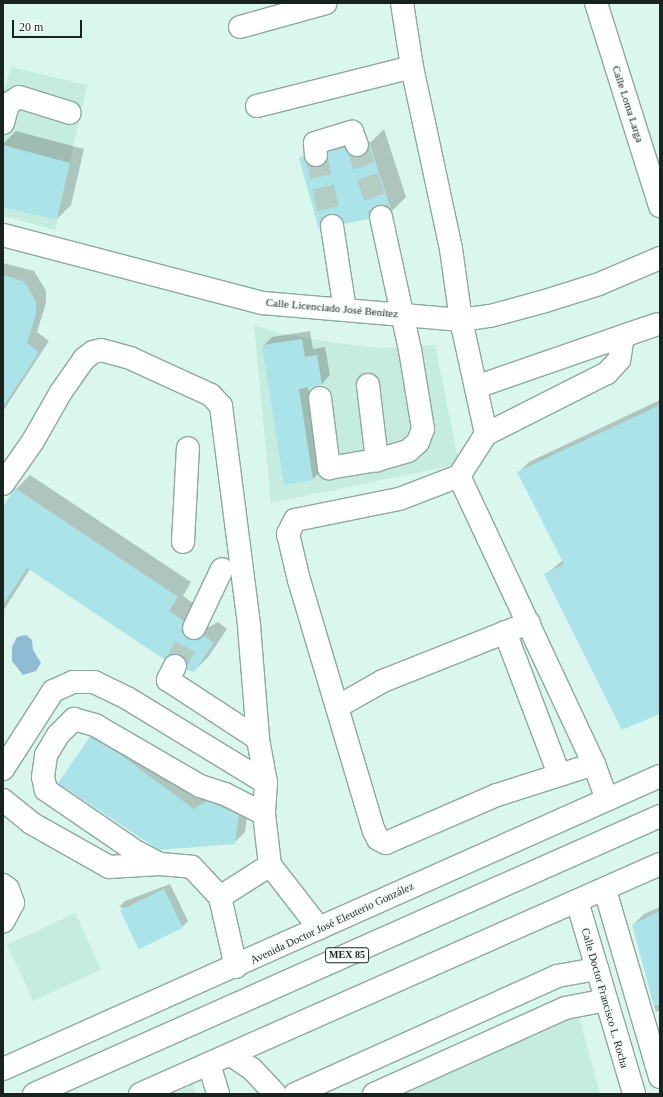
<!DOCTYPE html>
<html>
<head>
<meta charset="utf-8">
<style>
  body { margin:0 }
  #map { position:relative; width:663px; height:1097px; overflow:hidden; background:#daf7ed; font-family:"Times New Roman",serif }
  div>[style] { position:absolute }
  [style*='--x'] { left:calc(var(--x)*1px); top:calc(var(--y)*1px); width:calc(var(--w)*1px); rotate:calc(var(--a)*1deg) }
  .built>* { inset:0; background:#c6ecdf; transform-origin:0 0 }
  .water>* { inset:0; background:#8fbcd4 }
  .shadow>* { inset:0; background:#0003 }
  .building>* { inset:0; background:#aae4e9; transform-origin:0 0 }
  .minor-tunnel>* { height:22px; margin-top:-11px; transform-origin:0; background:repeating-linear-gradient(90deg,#b3cdc4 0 22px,transparent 0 33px) }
  .roads { filter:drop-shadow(1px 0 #8da89f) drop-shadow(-1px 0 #8da89f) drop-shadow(0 1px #8da89f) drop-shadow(0 -1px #8da89f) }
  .minor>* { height:22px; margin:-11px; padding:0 11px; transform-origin:11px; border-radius:11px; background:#fff }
  .major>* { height:22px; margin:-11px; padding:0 11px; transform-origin:11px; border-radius:11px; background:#fff }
  .highway>* { height:22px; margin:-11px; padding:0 11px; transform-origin:11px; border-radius:11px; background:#fff }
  span { translate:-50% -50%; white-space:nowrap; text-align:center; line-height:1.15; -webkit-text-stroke:4px #f8fefc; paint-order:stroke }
  .shield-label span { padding:1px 3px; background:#f8fefc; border:1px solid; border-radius:3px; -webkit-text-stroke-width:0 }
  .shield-label { font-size:10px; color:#182320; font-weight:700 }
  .street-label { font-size:11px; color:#182320 }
  .frame { position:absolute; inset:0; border:4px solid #182320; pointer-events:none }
  .scale { position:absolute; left:12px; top:20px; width:70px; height:18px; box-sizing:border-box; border:2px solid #182320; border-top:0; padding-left:5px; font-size:12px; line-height:14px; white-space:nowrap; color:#182320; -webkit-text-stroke:3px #f8fefc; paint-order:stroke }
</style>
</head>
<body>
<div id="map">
  <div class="built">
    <i style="clip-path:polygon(11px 67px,87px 85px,55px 230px,3px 216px,3px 94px)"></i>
    <i style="clip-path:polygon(254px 325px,278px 333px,337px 343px,379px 348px,435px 345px,459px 464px,271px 503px)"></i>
    <i style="left:75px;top:913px;width:62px;height:75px;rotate:65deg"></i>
    <i style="clip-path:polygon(577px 1009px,600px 1094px,398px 1094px)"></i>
    <i style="clip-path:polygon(193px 1084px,196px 1094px,175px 1094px)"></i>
  </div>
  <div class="water">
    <i style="clip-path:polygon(26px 635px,32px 640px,33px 650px,41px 663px,36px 671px,23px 675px,12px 661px,12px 647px,17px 637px)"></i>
  </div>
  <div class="shadow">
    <i style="clip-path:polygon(384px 129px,406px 197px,392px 211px,382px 204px,368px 218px,333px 213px,320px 228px,300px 159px,314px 145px,329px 153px,344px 138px,371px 142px)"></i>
    <i style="clip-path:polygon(16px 131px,84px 149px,71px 205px,57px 219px,3px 206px,3px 144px)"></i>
    <i style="clip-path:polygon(3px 263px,34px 271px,46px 291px,46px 303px,37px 332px,49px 341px,3px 411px)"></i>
    <i style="clip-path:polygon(310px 331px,313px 349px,325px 347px,330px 375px,322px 384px,308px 386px,321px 471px,313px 479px,263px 346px,272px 337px)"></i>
    <i style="clip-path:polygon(660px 400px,660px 713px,545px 575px,563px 560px,519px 472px,529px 462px)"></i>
    <i style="clip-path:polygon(30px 475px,191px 582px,183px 596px,197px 606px,198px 621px,209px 627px,218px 622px,227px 629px,209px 656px,194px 671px,181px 654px,30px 569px,3px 611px,3px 509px,16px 489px)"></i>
    <i style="clip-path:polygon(101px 726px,249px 804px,245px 832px,234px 843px,60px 783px,90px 737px)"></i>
    <i style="clip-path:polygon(170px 884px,188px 921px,182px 927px,119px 907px,125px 901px)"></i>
    <i style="clip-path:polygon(660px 907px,660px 1010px,656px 1012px,633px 925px,644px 914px)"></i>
  </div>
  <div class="building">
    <i style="clip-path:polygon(369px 142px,392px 212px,385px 205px,378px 205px,372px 208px,369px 219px,344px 224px,337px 215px,330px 214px,321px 221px,319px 230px,299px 158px,304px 157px,310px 166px,317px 167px,327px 161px,328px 152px,335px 150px,345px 148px,349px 155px,362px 156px,367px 153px)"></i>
    <i style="clip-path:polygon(3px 145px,70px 163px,57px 220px,3px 207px)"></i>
    <i style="clip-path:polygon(3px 275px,23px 281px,31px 292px,36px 303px,36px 314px,27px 343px,39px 352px,3px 407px)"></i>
    <i style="clip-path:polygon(302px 339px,305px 357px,317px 355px,322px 385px,299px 389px,313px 480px,284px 485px,262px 345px)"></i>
    <i style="clip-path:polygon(660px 405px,660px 714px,622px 730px,544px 574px,564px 564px,517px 472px)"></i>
    <i style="clip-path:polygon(15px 488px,178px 597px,169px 611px,184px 621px,182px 629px,184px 635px,195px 640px,204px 635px,214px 643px,194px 672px,187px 670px,186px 659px,181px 655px,174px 654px,165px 660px,27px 568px,3px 605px,3px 507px)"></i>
    <i style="clip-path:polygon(90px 737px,118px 753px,194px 809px,207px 801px,239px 815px,235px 844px,159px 850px,58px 783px)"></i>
    <i style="left:164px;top:889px;width:43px;height:49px;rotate:64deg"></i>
    <i style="clip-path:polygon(660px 911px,660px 1005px,654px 1006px,632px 925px)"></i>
  </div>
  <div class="minor-tunnel">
    <i style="--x:357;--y:145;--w:76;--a:71.6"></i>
    <i style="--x:316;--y:155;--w:73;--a:77.3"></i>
    <i style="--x:175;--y:666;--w:42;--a:-63.4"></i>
  </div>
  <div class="roads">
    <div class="minor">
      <i style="--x:402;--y:3;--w:65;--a:81.1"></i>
      <i style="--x:412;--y:67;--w:186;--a:77.9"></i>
      <i style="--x:451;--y:249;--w:72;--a:82"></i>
      <i style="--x:461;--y:320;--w:117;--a:77.6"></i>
      <i style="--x:596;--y:3;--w:213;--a:72.5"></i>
      <i style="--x:240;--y:27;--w:89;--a:-15.6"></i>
      <i style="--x:257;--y:106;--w:160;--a:-14.1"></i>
      <i style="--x:3;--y:123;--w:20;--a:-75"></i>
      <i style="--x:8;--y:104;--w:13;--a:-32"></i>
      <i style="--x:19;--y:97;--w:53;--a:17.4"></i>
      <i style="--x:316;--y:155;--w:12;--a:-95"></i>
      <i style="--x:315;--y:143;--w:39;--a:-17"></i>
      <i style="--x:352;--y:132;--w:14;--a:69"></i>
      <i style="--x:332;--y:226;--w:85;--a:81.2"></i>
      <i style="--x:3;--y:235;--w:269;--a:14.7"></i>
      <i style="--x:263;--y:303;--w:199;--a:4.9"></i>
      <i style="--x:461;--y:320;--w:29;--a:-8"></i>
      <i style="--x:490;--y:316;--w:54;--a:-15.1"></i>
      <i style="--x:542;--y:302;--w:60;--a:-17.5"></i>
      <i style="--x:599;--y:284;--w:66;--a:-23.1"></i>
      <i style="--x:623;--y:336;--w:36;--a:-19"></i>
      <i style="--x:368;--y:385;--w:76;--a:83.2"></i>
      <i style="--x:476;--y:387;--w:156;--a:-19.1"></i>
      <i style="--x:623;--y:336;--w:24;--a:99"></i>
      <i style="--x:619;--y:360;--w:18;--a:133"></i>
      <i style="--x:607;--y:373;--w:136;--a:153.2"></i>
      <i style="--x:486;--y:434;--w:50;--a:122.7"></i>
      <i style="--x:459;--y:476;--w:64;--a:159"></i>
      <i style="--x:399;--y:499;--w:106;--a:168.6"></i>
      <i style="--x:295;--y:520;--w:16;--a:117"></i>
      <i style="--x:288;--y:534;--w:47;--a:76.6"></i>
      <i style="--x:299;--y:580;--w:262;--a:73.4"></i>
      <i style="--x:374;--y:831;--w:9;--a:63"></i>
      <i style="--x:378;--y:839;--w:9;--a:27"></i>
      <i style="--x:386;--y:843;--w:121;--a:-23.4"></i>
      <i style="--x:497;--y:795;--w:102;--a:-17.7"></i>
      <i style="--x:320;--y:398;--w:71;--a:82.7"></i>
      <i style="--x:329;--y:468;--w:49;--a:-9.5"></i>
      <i style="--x:377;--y:460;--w:32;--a:-16"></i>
      <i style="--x:408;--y:451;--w:13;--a:-42"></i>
      <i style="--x:418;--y:442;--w:14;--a:-69"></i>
      <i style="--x:423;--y:429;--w:80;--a:-99.3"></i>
      <i style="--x:410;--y:350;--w:136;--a:-102.3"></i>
      <i style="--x:459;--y:476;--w:318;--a:64.9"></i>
      <i style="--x:594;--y:764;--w:38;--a:70"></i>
      <i style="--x:3;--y:484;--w:52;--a:-55.1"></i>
      <i style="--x:33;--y:441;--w:56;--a:-60.3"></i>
      <i style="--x:61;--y:392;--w:40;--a:-55.1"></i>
      <i style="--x:84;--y:359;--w:11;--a:-38"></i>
      <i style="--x:93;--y:352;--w:8;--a:-14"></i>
      <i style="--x:101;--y:350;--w:30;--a:15"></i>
      <i style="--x:130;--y:358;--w:89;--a:24.6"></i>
      <i style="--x:211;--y:395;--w:15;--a:48"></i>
      <i style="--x:221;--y:406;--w:222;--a:82.7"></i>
      <i style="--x:249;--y:626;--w:113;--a:85.4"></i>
      <i style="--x:258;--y:739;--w:45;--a:79.7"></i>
      <i style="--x:266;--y:783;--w:31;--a:94"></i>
      <i style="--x:264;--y:814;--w:51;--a:83.3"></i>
      <i style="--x:270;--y:865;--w:80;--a:52.1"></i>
      <i style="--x:183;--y:542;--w:94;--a:-87"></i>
      <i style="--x:194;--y:628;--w:65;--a:-64.6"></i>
      <i style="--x:505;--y:632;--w:152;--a:69.2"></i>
      <i style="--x:175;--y:666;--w:16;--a:117"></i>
      <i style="--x:168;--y:680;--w:108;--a:33.2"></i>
      <i style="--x:337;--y:707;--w:53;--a:-29.5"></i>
      <i style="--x:383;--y:681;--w:157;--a:-21.7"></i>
      <i style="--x:3;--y:769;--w:93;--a:-57.3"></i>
      <i style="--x:53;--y:691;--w:22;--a:-24"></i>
      <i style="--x:73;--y:682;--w:21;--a:0"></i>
      <i style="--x:94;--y:682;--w:37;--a:26"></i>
      <i style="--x:127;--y:698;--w:163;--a:31.4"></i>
      <i style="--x:3;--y:800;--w:36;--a:39"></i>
      <i style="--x:31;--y:823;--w:90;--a:29.4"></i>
      <i style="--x:109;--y:867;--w:51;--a:-3.4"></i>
      <i style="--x:160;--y:864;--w:32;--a:5"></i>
      <i style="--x:192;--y:867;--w:41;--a:47"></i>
      <i style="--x:160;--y:864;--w:25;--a:-153"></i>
      <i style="--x:138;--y:853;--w:112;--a:-145.6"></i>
      <i style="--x:46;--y:790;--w:13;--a:-103"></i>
      <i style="--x:43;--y:777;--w:22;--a:-82"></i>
      <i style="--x:46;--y:755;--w:23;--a:-59"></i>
      <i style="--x:58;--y:735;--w:23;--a:-45"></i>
      <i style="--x:74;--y:719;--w:22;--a:16"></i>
      <i style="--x:95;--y:725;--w:121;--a:30.2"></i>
      <i style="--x:200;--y:786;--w:26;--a:18"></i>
      <i style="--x:225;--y:794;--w:44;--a:27.1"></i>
      <i style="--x:3;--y:885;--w:6;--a:39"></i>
      <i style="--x:8;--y:889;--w:15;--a:70"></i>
      <i style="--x:13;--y:903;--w:21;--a:118"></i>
      <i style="--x:605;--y:890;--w:195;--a:73.6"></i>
      <i style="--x:577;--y:901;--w:201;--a:73.5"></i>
      <i style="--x:236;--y:967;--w:72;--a:-102.9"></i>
      <i style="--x:220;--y:897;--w:59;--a:-32.6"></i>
      <i style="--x:231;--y:1055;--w:25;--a:34"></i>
      <i style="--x:252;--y:1069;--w:34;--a:47"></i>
      <i style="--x:209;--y:1064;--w:31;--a:73"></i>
      <i style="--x:295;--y:1094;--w:287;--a:-24.2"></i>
      <i style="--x:557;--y:976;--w:41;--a:-9.9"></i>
      <i style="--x:374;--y:1094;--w:209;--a:-24.2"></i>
      <i style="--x:565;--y:1008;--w:42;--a:-11"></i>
    </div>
    <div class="major">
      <i style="--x:3;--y:1069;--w:719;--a:-24.04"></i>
    </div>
    <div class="highway">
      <i style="--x:34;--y:1094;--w:685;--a:-23.95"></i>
      <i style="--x:140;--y:1094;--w:569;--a:-23.86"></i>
    </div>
  </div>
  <div class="shield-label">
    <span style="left:347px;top:955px">MEX 85</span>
  </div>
  <div class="street-label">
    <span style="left:628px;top:104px;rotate:72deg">Calle Loma Larga</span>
    <span style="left:332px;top:308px;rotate:5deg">Calle Licenciado José Benítez</span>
    <span style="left:332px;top:923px;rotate:-25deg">Avenida Doctor José Eleuterio González</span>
    <span style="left:605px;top:998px;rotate:74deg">Calle Doctor Francisco L. Rocha</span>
  </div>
  <div class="frame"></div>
  <div class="scale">20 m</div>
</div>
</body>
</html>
